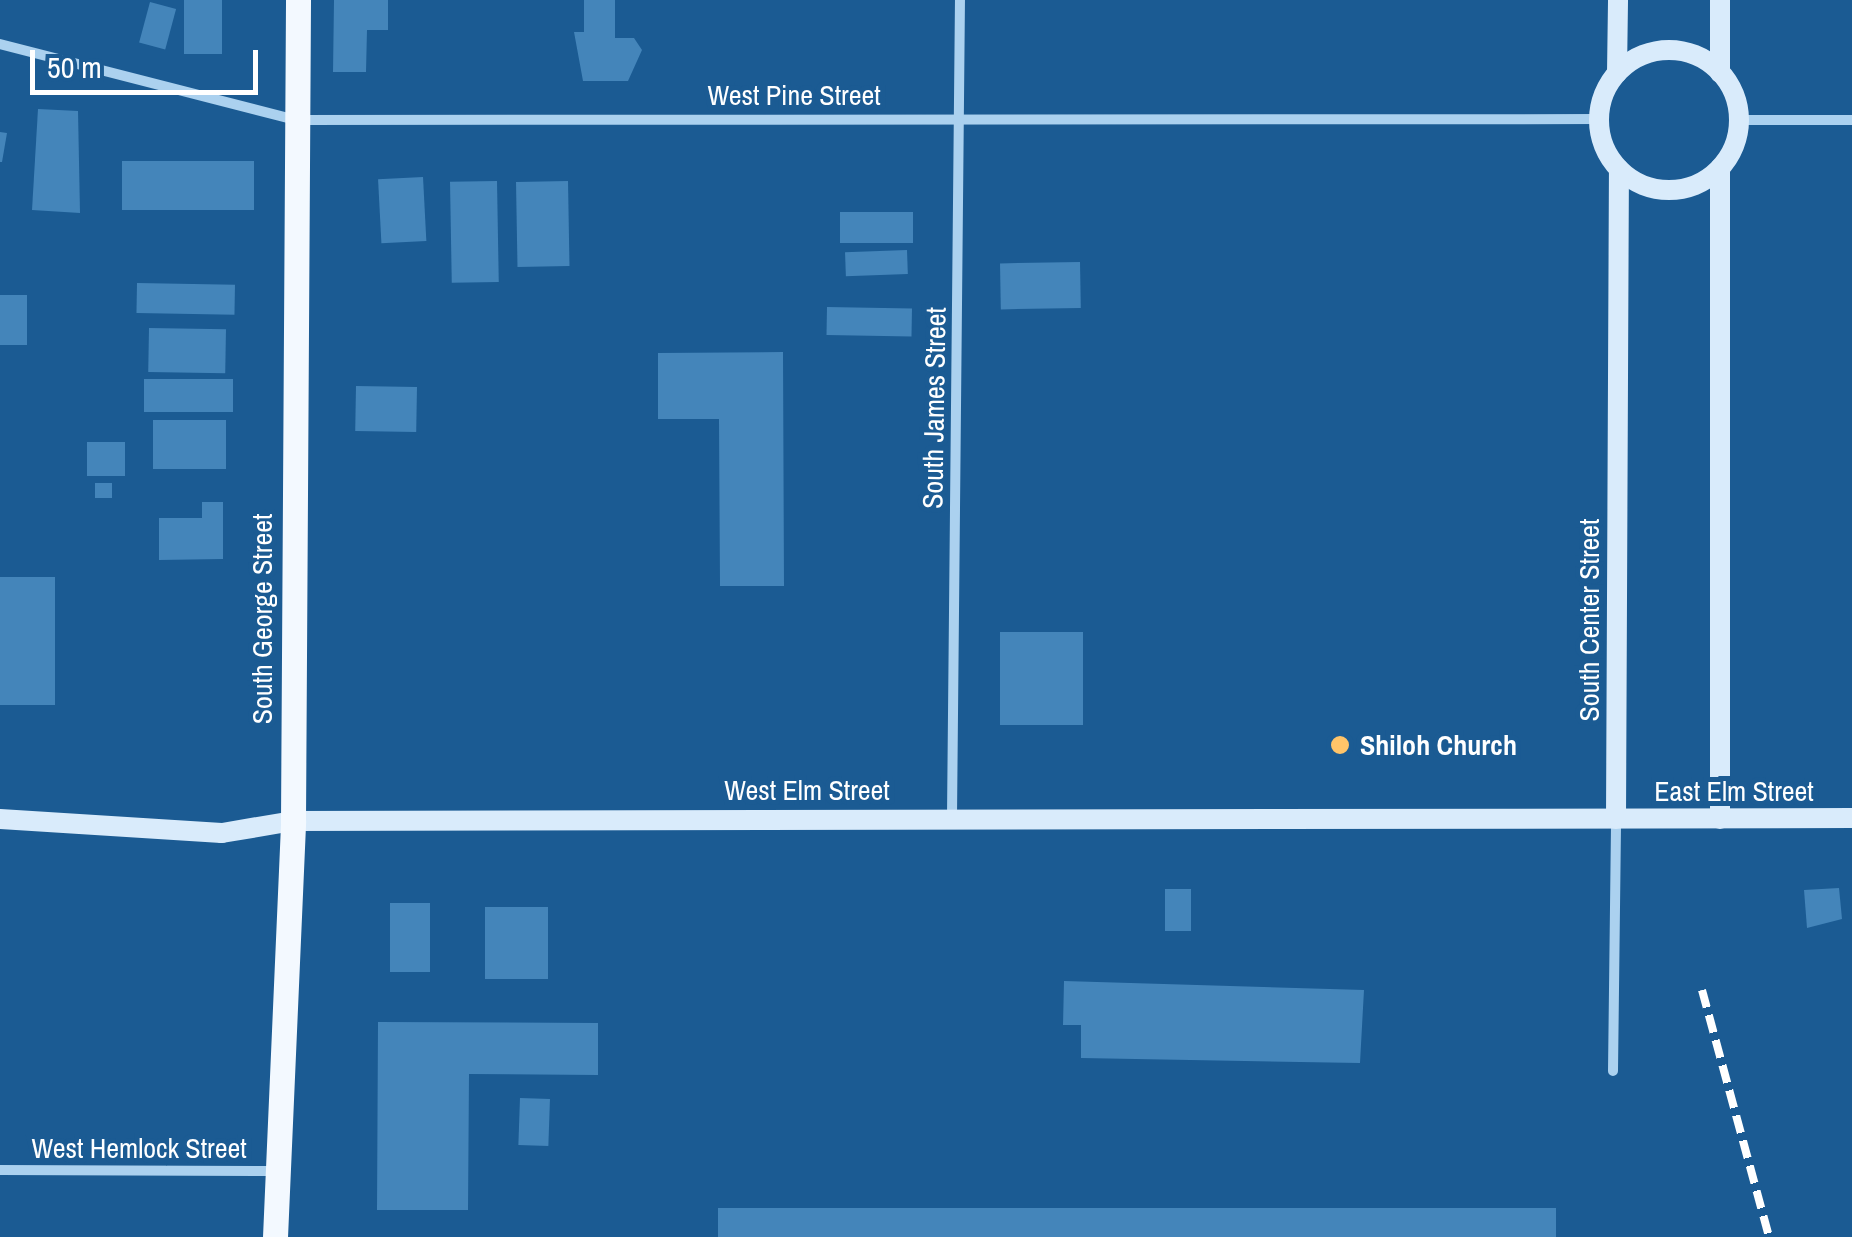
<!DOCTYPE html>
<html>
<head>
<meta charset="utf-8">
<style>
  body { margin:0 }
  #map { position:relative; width:1852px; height:1237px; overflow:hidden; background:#1b5b93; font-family:"Archivo Narrow",sans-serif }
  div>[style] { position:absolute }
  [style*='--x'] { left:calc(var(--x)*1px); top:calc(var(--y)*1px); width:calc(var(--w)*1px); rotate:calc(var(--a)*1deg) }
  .building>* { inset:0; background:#4485ba; transform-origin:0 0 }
  .street>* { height:10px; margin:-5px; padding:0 5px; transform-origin:5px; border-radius:5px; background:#abd1ef }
  .secondary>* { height:20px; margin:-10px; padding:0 10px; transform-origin:10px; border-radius:10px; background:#d9ebfb }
  .secondary>.ring { margin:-10px; padding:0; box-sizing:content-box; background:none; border:20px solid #d9ebfb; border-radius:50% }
  .primary>* { height:25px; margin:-12.5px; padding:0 12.5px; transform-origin:12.5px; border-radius:12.5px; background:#f3f9ff }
  .rail>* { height:8px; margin-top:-4px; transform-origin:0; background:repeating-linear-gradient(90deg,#fff 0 18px,transparent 0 26px) }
  .dots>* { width:28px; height:28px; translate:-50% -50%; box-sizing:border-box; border:5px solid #1b5b93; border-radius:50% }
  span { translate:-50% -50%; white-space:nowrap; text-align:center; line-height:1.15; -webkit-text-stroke:10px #1b5b93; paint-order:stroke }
  .street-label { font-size:28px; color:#fff }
  .poi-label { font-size:28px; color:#fff; font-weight:700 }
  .left { translate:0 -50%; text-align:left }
  .scale { position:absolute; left:30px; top:50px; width:228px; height:45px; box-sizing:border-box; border:5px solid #fff; border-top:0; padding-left:12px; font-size:30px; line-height:35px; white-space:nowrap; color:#fff; -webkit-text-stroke:8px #1b5b93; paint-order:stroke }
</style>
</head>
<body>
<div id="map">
  <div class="building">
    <i style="left:184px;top:0;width:38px;height:54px"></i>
    <i style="clip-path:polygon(334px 0,388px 0,388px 30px,367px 30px,366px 72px,333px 72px)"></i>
    <i style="clip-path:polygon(584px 0,615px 0,615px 38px,634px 38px,642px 50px,628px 81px,583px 81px,574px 32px,584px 32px)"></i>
    <i style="left:150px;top:2px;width:27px;height:42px;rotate:15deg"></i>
    <i style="clip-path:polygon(38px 109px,78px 111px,80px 213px,32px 210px)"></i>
    <i style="clip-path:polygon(0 132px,7px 133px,2px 162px,0 162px)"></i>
    <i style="left:122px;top:161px;width:132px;height:49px"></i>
    <i style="left:423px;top:177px;width:64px;height:45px;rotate:87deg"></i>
    <i style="left:497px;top:181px;width:101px;height:47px;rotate:89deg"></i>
    <i style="left:568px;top:181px;width:85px;height:52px;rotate:89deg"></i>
    <i style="left:840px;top:212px;width:73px;height:31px"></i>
    <i style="left:907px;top:250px;width:24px;height:62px;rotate:88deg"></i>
    <i style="left:1080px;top:262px;width:46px;height:80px;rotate:89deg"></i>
    <i style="left:137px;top:283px;width:98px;height:30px;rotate:1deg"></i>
    <i style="left:0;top:295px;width:27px;height:50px"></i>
    <i style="left:827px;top:307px;width:85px;height:28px;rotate:1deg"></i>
    <i style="left:149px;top:328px;width:77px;height:44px;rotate:1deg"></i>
    <i style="clip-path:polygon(783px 352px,784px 586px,720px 586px,719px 419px,658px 419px,658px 353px)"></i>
    <i style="left:233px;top:379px;width:33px;height:89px;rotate:90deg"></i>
    <i style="left:356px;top:386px;width:61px;height:45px;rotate:1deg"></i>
    <i style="left:153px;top:420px;width:73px;height:49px"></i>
    <i style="left:87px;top:442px;width:38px;height:34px"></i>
    <i style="left:95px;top:483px;width:17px;height:15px"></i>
    <i style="clip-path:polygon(202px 502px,223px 502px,223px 559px,159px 560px,159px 518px,202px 518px)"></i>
    <i style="left:0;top:577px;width:55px;height:128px"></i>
    <i style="left:1083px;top:632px;width:93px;height:83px;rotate:90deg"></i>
    <i style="clip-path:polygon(1839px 888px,1842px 919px,1807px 928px,1804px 890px)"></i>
    <i style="left:1165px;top:889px;width:26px;height:42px"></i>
    <i style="left:390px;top:903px;width:40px;height:69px"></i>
    <i style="left:485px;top:907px;width:63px;height:72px"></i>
    <i style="clip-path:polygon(1064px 981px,1364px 990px,1360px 1063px,1081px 1058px,1081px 1025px,1063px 1025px)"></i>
    <i style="clip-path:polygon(378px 1022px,598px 1023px,598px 1075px,469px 1074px,468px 1210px,377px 1210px)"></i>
    <i style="left:520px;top:1098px;width:30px;height:47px;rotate:2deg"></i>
    <i style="left:718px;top:1208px;width:838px;height:29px"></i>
  </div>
  <div class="street">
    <i style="--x:0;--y:44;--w:307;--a:14.4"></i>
    <i style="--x:297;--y:120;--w:1301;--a:-0.04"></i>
    <i style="--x:1739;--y:120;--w:113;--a:0"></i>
    <i style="--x:952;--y:816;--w:816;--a:-89.44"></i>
    <i style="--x:1613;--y:1071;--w:252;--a:-89.3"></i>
    <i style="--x:0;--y:1170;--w:277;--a:0.2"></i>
  </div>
  <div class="secondary">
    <i style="--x:1720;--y:0;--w:73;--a:90"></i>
    <i class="ring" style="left:1599px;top:50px;width:120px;height:120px"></i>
    <i style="--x:1617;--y:73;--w:73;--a:-89.2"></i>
    <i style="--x:0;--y:819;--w:222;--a:3.6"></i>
    <i style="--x:222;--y:833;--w:72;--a:-9.6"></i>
    <i style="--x:293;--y:821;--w:1559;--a:-0.11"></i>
    <i style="--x:1616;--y:819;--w:650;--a:-89.74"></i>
    <i style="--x:1720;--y:819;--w:651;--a:-90"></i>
  </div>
  <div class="primary">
    <i style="--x:275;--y:1237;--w:416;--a:-87.5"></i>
    <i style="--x:293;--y:821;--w:821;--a:-89.65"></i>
  </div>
  <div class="rail">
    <i style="--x:1702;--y:990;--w:256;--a:74.8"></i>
  </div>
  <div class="dots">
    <i style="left:1340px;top:745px;background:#ffc469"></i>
  </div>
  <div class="street-label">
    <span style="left:794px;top:95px">West Pine Street</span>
    <span style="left:934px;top:408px;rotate:-89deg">South James Street</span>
    <span style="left:262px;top:619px;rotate:-90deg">South George Street</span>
    <span style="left:1589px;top:620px;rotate:-90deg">South Center Street</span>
    <span style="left:807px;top:790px">West Elm Street</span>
    <span style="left:1734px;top:791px">East Elm Street</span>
    <span style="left:139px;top:1148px">West Hemlock Street</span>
  </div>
  <div class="poi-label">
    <span class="left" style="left:1360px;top:745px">Shiloh Church</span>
  </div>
  <div class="scale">50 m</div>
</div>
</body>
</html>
